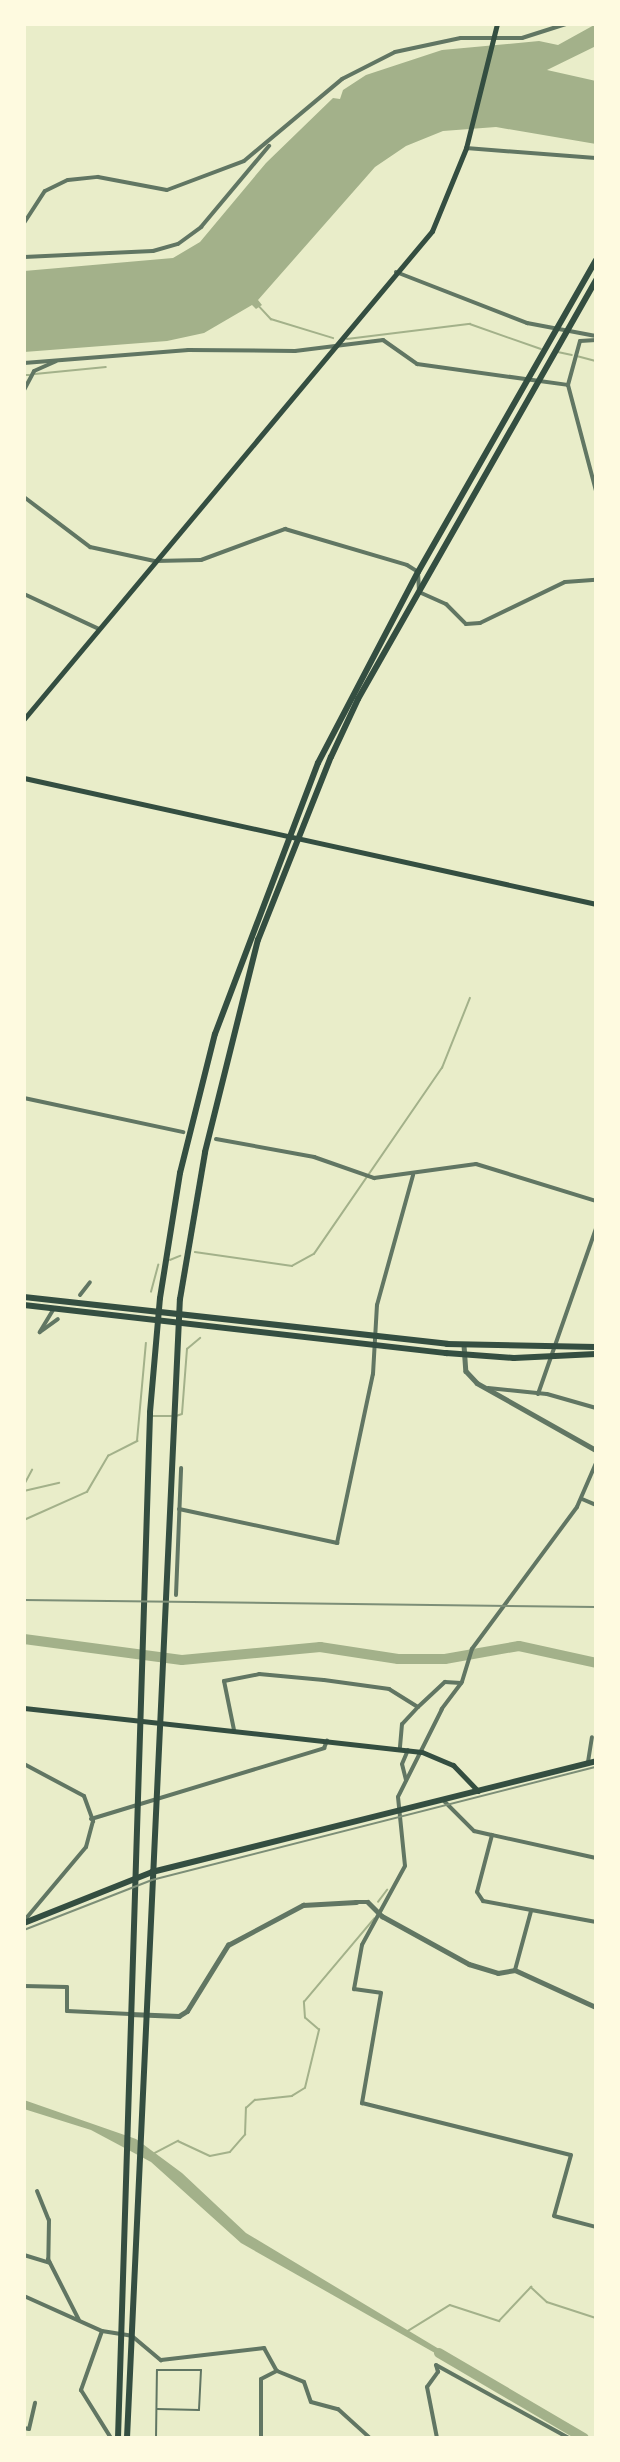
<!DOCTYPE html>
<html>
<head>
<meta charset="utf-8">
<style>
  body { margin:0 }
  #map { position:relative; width:620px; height:2462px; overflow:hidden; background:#e9edc9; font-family:"Open Sans",sans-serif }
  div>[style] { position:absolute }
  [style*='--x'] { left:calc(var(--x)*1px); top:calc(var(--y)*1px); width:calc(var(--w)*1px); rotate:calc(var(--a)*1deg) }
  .water>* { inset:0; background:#a3b18a }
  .stream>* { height:1.5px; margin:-0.75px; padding:0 0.75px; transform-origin:0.75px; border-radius:0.75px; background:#a3b18a }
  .river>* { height:10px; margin:-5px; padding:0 5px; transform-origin:5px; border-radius:5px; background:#a3b18a }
  .service>* { height:2px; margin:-1px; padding:0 1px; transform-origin:1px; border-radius:1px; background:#617663 }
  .minor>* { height:4px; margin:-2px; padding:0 2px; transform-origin:2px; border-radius:2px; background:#617663 }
  .tertiary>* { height:4.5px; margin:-2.25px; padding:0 2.25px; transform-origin:2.25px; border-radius:2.25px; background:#617663 }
  .secondary>* { height:5px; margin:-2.5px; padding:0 2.5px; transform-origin:2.5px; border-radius:2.5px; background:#344e41 }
  .trunk>* { height:6px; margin:-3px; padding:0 3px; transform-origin:3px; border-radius:3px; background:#344e41 }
  .tram>* { height:1.5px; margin:-0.75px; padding:0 0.75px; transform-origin:0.75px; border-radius:0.75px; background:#7c8e77 }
  .rail>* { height:1.5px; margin:-0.75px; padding:0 0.75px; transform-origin:0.75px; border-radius:0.75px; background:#7c8e77 }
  span { translate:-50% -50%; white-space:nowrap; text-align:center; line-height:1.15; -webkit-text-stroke:4.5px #fefae0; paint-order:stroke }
  .frame { position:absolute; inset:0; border:26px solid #fefae0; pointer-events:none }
</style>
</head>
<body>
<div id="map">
  <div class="water">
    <i style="clip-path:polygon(596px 24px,596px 46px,547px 70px,596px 81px,596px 144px,496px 127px,443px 131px,406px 146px,375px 167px,258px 300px,262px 305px,256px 309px,252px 305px,204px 333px,167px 341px,24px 352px,24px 271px,173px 258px,200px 242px,266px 163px,333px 98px,340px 99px,343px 90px,366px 75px,442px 50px,539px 41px,558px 45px)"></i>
    <i style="clip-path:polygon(24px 2100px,136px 2139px,182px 2173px,246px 2233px,454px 2358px,449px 2361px,241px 2243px,151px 2162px,91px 2130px,24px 2109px)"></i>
  </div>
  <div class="stream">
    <i style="--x:259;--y:306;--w:18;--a:47"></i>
    <i style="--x:271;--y:319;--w:65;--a:17"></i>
    <i style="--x:347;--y:339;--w:124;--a:-7"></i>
    <i style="--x:470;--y:324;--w:75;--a:19.4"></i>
    <i style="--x:558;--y:352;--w:14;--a:12"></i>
    <i style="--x:577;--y:356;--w:20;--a:15"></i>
    <i style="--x:35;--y:374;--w:71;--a:-5.6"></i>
    <i style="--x:24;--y:375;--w:5;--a:0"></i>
    <i style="--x:195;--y:1252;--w:98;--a:8.2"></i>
    <i style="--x:292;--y:1266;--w:25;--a:-29"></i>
    <i style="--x:314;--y:1254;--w:226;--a:-55.5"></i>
    <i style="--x:442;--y:1068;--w:75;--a:-68.2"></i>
    <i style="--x:170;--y:1260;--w:11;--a:-22"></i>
    <i style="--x:151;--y:1292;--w:28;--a:-75"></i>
    <i style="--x:152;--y:1416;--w:19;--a:0"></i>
    <i style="--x:176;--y:1416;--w:6;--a:-18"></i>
    <i style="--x:182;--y:1414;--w:65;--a:-85.6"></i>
    <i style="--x:187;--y:1349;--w:17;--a:-40"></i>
    <i style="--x:24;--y:1485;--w:17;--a:-62"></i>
    <i style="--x:24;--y:1491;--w:36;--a:-13"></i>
    <i style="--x:24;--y:1520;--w:69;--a:-24"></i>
    <i style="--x:87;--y:1492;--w:42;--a:-59.7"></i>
    <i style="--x:108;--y:1456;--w:33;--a:-27"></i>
    <i style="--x:137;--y:1441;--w:98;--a:-84.8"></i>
    <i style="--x:378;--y:1902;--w:15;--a:-53"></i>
    <i style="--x:155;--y:2153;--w:26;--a:-28"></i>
    <i style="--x:178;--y:2141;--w:35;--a:25"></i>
    <i style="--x:210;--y:2156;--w:20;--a:-11"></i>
    <i style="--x:230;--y:2152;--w:23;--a:-49"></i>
    <i style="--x:245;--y:2135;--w:27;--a:-88"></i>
    <i style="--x:246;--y:2108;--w:12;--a:-42"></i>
    <i style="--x:255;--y:2100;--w:37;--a:-6"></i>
    <i style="--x:292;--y:2096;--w:15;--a:-32"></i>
    <i style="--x:305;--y:2088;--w:60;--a:-76.4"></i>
    <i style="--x:319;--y:2030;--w:18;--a:-139"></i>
    <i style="--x:305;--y:2018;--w:16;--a:-94"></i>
    <i style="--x:304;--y:2002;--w:109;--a:-49.9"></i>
    <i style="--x:408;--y:2331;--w:49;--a:-31.8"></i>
    <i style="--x:450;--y:2305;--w:52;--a:18.1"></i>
    <i style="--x:499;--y:2321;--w:47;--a:-46.7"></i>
    <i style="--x:531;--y:2287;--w:22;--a:43"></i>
    <i style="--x:547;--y:2302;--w:52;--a:18.1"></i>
  </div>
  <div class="river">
    <i style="--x:24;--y:1639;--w:159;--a:7.6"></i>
    <i style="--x:182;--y:1660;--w:139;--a:-5.4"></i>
    <i style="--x:320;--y:1647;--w:79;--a:8.7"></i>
    <i style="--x:398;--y:1659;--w:47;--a:0"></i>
    <i style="--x:445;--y:1659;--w:75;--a:-10"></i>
    <i style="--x:519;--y:1646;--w:79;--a:12.4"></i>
    <i style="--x:439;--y:2353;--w:168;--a:30.4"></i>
  </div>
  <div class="service">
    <i style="--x:156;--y:2438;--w:68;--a:-89.2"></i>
    <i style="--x:157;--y:2370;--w:44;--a:0"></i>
    <i style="--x:201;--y:2370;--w:40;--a:92.9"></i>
    <i style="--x:199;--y:2410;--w:42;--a:-178.6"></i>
  </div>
  <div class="minor">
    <i style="--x:466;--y:148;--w:130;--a:4.4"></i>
    <i style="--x:24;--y:223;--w:38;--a:-57"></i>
    <i style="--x:45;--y:191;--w:25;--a:-26"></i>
    <i style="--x:68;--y:180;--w:30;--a:-6"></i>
    <i style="--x:98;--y:177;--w:70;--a:10.7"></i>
    <i style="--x:167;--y:190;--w:82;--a:-20.6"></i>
    <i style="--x:244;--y:161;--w:128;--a:-39.9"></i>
    <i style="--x:342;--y:79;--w:59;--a:-27"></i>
    <i style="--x:395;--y:52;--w:67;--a:-12"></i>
    <i style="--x:461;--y:38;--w:61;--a:0"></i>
    <i style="--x:522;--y:38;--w:46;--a:-17.7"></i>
    <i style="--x:24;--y:257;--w:129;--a:-2.7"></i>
    <i style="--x:153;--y:251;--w:26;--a:-16"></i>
    <i style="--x:178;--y:244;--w:29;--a:-36"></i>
    <i style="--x:201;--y:227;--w:106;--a:-50"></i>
    <i style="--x:396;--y:272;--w:141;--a:21.3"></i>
    <i style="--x:527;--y:323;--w:70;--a:10.7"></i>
    <i style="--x:596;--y:340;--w:16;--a:176"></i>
    <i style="--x:580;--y:341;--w:46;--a:105.3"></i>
    <i style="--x:568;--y:385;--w:110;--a:75.2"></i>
    <i style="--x:24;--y:363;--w:165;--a:-4.5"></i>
    <i style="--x:188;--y:350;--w:107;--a:0.5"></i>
    <i style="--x:295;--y:351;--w:89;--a:-7.1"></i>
    <i style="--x:383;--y:340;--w:42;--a:35.2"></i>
    <i style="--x:417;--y:364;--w:152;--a:7.9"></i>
    <i style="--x:24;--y:390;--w:21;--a:-62"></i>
    <i style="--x:34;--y:371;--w:24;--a:-24"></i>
    <i style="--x:24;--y:497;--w:83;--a:37.1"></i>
    <i style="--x:90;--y:547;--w:66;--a:12.2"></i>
    <i style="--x:155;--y:561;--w:46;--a:-1.2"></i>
    <i style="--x:201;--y:560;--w:90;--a:-20.3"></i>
    <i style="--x:285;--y:529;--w:127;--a:16.4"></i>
    <i style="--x:407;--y:565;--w:13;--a:32"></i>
    <i style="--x:418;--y:572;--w:20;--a:87"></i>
    <i style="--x:419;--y:592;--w:30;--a:24"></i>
    <i style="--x:446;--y:604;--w:28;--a:45"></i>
    <i style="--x:466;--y:624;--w:14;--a:-4"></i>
    <i style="--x:480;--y:623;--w:94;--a:-25.8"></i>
    <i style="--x:565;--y:582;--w:31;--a:-4"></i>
    <i style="--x:24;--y:594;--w:83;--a:25"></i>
    <i style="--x:24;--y:1098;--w:163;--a:12.1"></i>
    <i style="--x:216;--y:1139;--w:100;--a:10.4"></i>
    <i style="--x:314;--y:1157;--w:64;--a:19.3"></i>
    <i style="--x:374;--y:1178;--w:103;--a:-7.8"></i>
    <i style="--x:476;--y:1164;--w:126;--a:17.1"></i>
    <i style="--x:80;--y:1295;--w:16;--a:-52"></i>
    <i style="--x:53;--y:1310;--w:26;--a:121"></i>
    <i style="--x:40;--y:1332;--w:22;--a:-36"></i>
    <i style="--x:488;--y:1388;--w:59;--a:5.8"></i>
    <i style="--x:547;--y:1394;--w:51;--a:15.9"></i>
    <i style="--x:538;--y:1394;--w:176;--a:-70.7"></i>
    <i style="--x:596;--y:1463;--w:48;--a:113.4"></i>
    <i style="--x:577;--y:1507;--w:177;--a:126.5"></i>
    <i style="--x:472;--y:1649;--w:34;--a:107"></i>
    <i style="--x:462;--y:1682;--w:34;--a:127"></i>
    <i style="--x:442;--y:1709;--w:98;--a:116.6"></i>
    <i style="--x:398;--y:1797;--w:69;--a:84.2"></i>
    <i style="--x:405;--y:1866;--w:90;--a:118.6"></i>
    <i style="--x:362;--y:1945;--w:45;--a:100.3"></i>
    <i style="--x:354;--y:1989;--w:27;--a:8"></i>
    <i style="--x:381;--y:1993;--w:112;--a:99.8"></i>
    <i style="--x:362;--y:2103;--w:215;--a:14"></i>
    <i style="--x:571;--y:2155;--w:63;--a:105.6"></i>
    <i style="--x:554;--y:2216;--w:43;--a:14.7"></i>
    <i style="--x:582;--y:1499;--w:15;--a:23"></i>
    <i style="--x:179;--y:1509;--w:162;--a:12.1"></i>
    <i style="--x:337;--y:1543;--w:173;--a:-78"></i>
    <i style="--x:373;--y:1374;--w:69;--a:-86.7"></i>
    <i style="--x:377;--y:1305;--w:135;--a:-74.5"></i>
    <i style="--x:176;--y:1595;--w:127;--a:-87.7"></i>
    <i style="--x:418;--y:1707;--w:37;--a:-43"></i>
    <i style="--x:445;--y:1682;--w:16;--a:4"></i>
    <i style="--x:234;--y:1730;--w:50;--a:-101.5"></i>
    <i style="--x:224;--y:1681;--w:36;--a:-11"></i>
    <i style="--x:259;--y:1674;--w:65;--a:5.3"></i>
    <i style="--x:324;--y:1680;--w:66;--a:7.9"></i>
    <i style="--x:389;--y:1689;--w:34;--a:32"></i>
    <i style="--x:418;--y:1707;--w:23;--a:133"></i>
    <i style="--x:402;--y:1724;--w:25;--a:95"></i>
    <i style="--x:588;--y:1762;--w:25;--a:-81"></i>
    <i style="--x:24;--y:1764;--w:68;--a:28.1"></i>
    <i style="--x:84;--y:1796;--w:27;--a:70"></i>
    <i style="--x:93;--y:1821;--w:27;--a:105"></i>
    <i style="--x:86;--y:1847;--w:97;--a:130"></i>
    <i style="--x:406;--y:1780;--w:16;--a:-104"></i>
    <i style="--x:402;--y:1764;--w:15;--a:-67"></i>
    <i style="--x:443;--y:1800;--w:44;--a:45"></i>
    <i style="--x:474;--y:1831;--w:18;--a:13"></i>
    <i style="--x:91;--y:1819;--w:244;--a:-16.9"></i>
    <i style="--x:324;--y:1748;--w:8;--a:-67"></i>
    <i style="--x:596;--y:1858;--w:107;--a:-167.5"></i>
    <i style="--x:492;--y:1835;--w:59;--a:104.7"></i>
    <i style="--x:477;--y:1892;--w:11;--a:56"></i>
    <i style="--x:483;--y:1901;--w:115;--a:10.5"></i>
    <i style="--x:515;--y:1970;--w:61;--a:-74.8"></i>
    <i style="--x:24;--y:1986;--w:43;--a:1.3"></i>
    <i style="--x:67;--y:1987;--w:24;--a:90"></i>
    <i style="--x:67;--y:2011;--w:63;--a:2.7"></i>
    <i style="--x:37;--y:2191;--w:31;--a:68"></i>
    <i style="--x:49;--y:2220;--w:39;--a:91"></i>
    <i style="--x:48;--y:2259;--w:68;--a:63.1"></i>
    <i style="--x:24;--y:2255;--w:27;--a:17"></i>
    <i style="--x:24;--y:2296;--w:85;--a:24.2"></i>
    <i style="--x:102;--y:2331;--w:63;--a:109.6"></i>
    <i style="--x:81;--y:2390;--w:57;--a:58"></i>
    <i style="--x:102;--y:2331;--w:30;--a:9"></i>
    <i style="--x:132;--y:2336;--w:38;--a:40"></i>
    <i style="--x:161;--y:2360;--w:104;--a:-6.6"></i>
    <i style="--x:264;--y:2348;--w:26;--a:61"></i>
    <i style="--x:277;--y:2371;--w:29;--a:22"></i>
    <i style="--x:304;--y:2382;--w:21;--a:71"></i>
    <i style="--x:311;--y:2402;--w:28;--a:15"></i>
    <i style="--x:338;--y:2409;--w:43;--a:42.2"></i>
    <i style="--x:24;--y:2428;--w:5;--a:11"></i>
    <i style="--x:29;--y:2429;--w:27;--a:-77"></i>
    <i style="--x:261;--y:2438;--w:59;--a:-90"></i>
    <i style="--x:261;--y:2379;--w:18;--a:-27"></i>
    <i style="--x:437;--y:2438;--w:52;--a:-101.1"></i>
    <i style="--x:427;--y:2387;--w:19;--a:-54"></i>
    <i style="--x:438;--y:2372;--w:7;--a:-106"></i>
    <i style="--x:436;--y:2365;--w:152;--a:28.8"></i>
  </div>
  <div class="tertiary">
    <i style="--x:464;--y:1345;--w:26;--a:86"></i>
    <i style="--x:466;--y:1371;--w:16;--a:47"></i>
    <i style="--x:477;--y:1383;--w:137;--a:29.4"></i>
    <i style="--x:130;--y:2014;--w:49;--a:2.3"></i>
    <i style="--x:179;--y:2016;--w:9;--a:-32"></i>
    <i style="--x:187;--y:2011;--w:78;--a:-58.2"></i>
    <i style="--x:228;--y:1945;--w:85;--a:-28.1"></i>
    <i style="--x:303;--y:1905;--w:53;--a:-3.2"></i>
    <i style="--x:356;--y:1902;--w:12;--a:0"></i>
    <i style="--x:368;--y:1902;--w:20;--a:45"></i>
    <i style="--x:382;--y:1916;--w:99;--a:28.9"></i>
    <i style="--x:469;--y:1964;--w:30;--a:17"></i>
    <i style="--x:498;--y:1973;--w:17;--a:-10"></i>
    <i style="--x:515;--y:1970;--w:89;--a:24.6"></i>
  </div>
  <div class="secondary">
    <i style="--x:24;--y:719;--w:636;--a:-50.1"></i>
    <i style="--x:432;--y:231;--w:90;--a:-67.7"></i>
    <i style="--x:466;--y:148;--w:128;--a:-76"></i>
    <i style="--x:24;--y:778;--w:586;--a:12.42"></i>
    <i style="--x:24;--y:1708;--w:400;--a:6.3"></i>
    <i style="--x:422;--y:1752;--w:34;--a:23"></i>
    <i style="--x:453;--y:1765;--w:36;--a:46"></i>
  </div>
  <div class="trunk">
    <i style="--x:24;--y:1297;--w:426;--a:6.3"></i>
    <i style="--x:447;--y:1344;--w:149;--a:1.2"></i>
    <i style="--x:24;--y:1305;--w:425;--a:6.5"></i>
    <i style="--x:446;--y:1353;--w:68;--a:4.2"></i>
    <i style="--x:514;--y:1358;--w:82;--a:-2.8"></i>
    <i style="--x:24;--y:1923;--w:138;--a:-21.7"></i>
    <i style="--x:152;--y:1872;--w:458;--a:-14"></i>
    <i style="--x:118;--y:2438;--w:1026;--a:-88.21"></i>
    <i style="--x:150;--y:1412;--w:114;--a:-85"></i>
    <i style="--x:160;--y:1298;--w:127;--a:-80.9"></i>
    <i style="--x:180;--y:1173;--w:143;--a:-75.9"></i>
    <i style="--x:215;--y:1034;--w:290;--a:-69.2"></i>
    <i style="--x:318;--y:763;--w:216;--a:-62.4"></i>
    <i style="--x:418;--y:572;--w:359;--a:-60.3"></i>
    <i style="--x:127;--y:2438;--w:1140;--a:-87.34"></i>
    <i style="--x:180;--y:1299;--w:149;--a:-80.3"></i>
    <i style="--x:205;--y:1152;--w:219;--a:-76"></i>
    <i style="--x:258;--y:940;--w:197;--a:-68.3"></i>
    <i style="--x:331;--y:757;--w:64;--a:-65"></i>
    <i style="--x:358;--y:699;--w:482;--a:-60.4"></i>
  </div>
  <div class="tram">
    <i style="--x:24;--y:1930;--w:137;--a:-21.3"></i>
    <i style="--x:152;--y:1880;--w:458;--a:-14.3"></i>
  </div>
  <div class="rail">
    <i style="--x:24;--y:1600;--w:572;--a:0.7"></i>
  </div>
  <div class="frame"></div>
</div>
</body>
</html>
